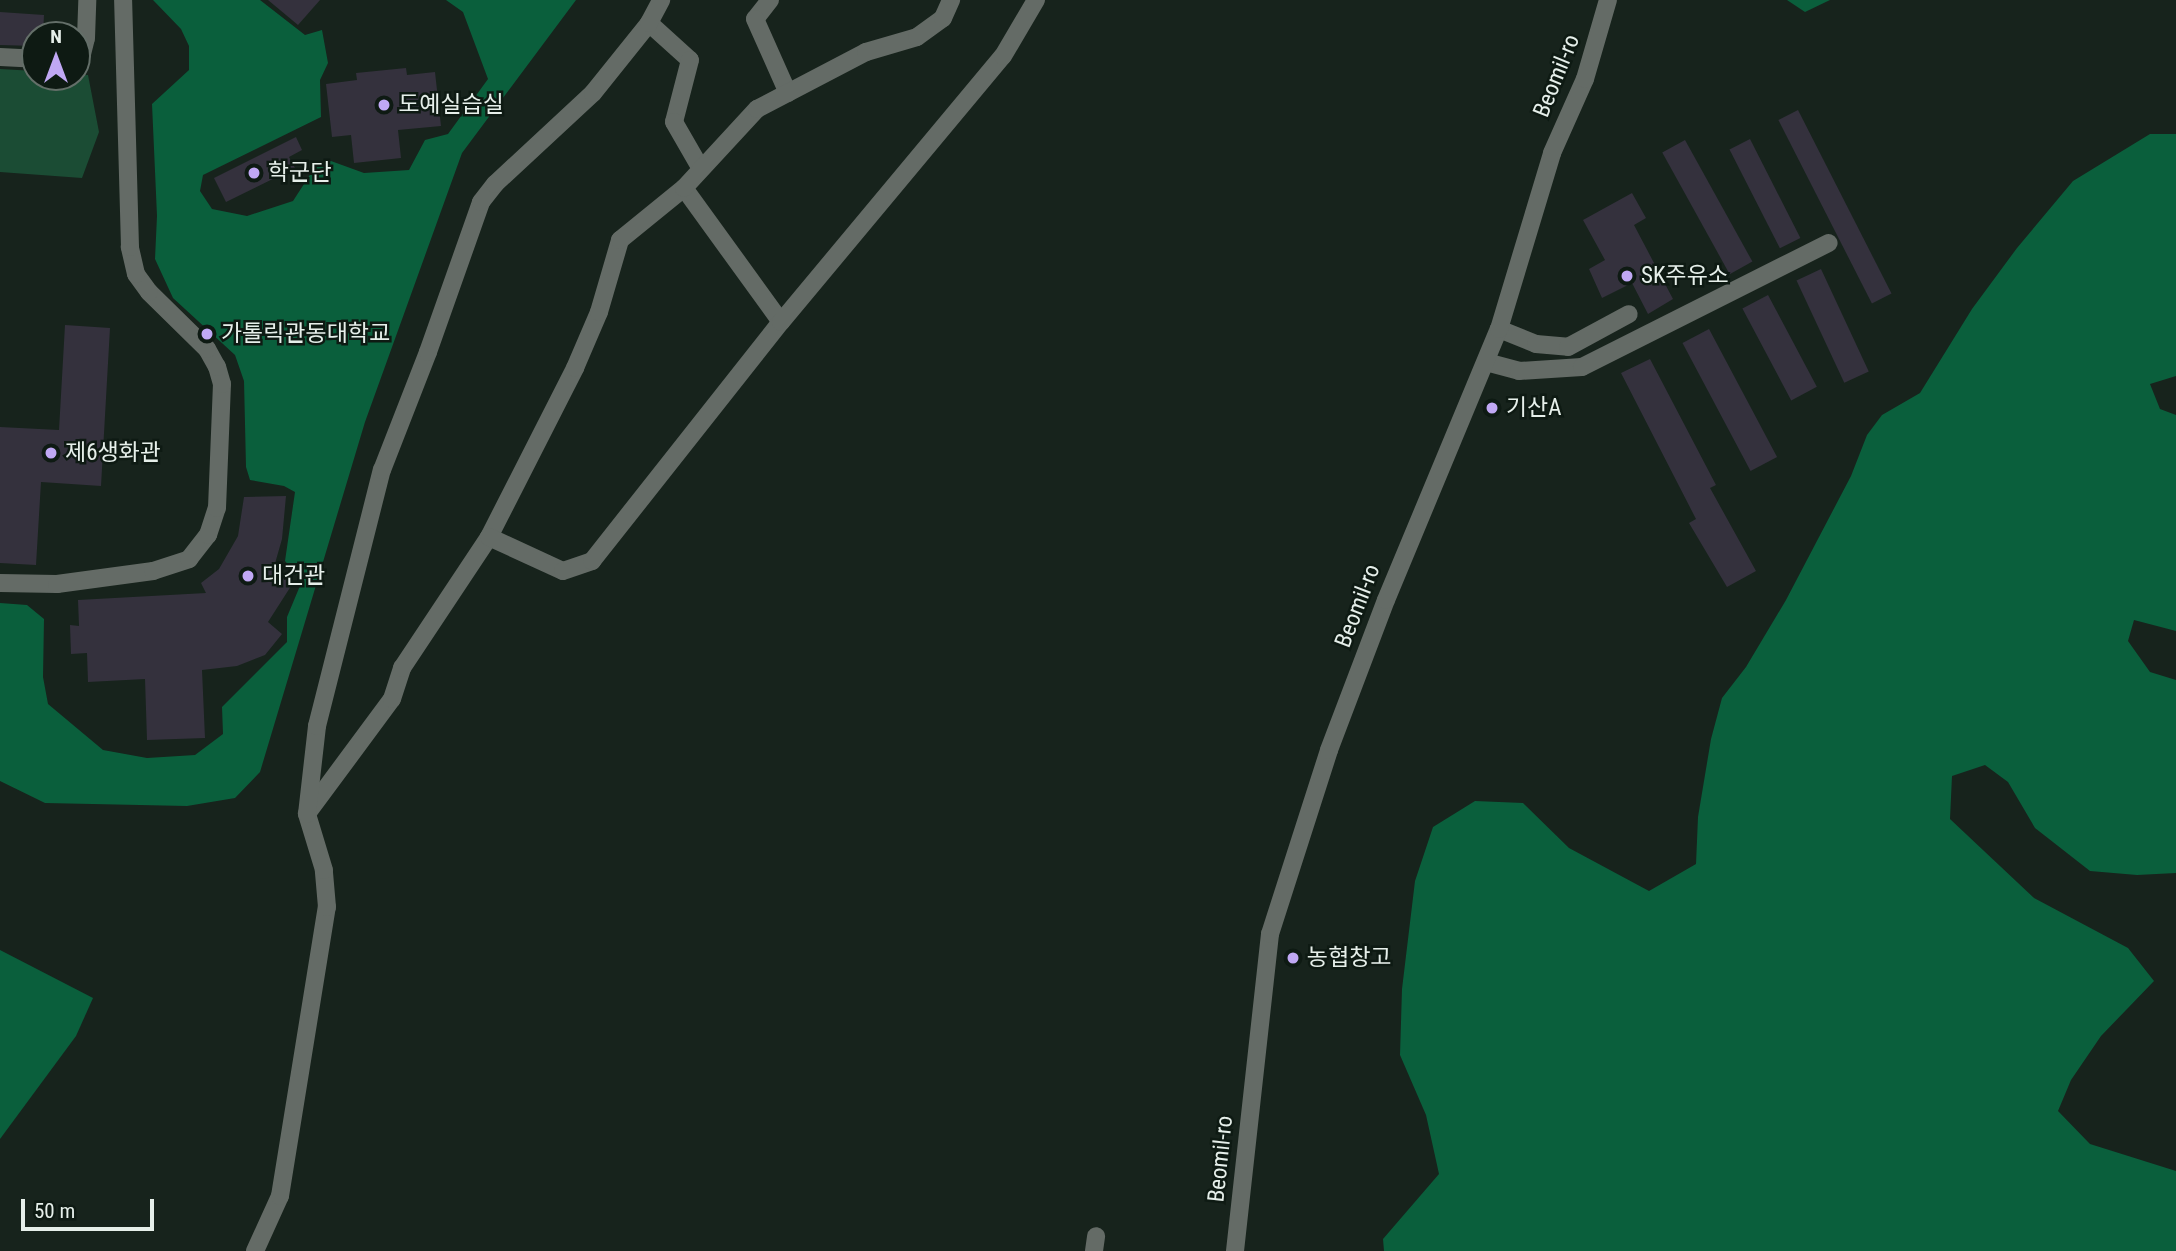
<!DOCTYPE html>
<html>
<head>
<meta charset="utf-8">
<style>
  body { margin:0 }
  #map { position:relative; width:2176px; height:1251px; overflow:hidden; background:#17231c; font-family:"Roboto Condensed","Noto Sans KR",sans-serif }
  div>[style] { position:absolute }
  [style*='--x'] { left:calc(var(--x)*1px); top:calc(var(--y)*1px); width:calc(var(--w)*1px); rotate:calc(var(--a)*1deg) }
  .green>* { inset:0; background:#1b4c34 }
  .forest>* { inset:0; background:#0a5f3c }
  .building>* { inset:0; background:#34313d; transform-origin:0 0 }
  .minor>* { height:18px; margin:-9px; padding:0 9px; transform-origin:9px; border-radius:9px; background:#646b66 }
  .dots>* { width:19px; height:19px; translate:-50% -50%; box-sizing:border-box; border:4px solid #0e1a13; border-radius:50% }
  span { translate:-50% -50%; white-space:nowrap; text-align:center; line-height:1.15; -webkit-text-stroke:5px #0e1a13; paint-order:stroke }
  .street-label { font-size:23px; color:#e6efea }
  .poi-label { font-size:23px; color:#e6efea }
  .left { translate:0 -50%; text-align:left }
  .north { position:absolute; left:21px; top:21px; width:70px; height:70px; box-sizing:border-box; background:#0e1a13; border:2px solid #646f69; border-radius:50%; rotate:0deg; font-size:19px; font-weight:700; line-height:28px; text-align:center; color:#e6efea }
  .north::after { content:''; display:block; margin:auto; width:24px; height:32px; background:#c0a8f4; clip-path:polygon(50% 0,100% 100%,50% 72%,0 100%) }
  .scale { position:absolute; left:21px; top:1199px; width:133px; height:32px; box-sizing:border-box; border:4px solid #e6efea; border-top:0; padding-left:9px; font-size:21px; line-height:24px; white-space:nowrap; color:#e6efea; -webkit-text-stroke:5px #0e1a13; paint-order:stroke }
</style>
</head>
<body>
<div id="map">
  <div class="green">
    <i style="clip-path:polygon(0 69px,35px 71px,35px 77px,88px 75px,99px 132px,82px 178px,0 172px)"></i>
  </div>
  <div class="forest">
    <i style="clip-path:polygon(153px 0,260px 0,305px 35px,322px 30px,328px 63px,320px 80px,321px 117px,203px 175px,200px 191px,212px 209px,247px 216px,293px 201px,315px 167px,331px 161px,364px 173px,409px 170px,425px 140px,448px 134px,488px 79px,463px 12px,446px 0,576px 0,462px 153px,365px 422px,260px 772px,235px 798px,187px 806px,45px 803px,0 781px,0 603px,27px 605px,44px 619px,43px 677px,48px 704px,103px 750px,147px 758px,195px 755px,223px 734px,222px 707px,287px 642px,287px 617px,302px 581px,285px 561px,295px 492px,284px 486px,250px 480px,246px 467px,244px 381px,235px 355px,173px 298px,155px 259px,157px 216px,152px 104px,189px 70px,189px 46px,181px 29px)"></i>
    <i style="clip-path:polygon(1787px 0,1830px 0,1805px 12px)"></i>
    <i style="clip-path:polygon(2150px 134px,2176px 134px,2176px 376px,2150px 384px,2160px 409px,2176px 415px,2176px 631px,2134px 620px,2128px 641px,2150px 672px,2176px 680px,2176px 873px,2137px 875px,2090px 871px,2035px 828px,2008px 782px,1985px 765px,1952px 776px,1950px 819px,2034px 898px,2128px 948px,2154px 981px,2101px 1036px,2071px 1080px,2058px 1111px,2090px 1144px,2176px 1171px,2176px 1251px,1384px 1251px,1383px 1239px,1439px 1174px,1426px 1115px,1400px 1055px,1402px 989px,1415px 881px,1433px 827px,1475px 801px,1523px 803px,1569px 848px,1649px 891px,1696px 864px,1698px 817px,1711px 739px,1722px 698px,1746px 667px,1786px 600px,1851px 476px,1867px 435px,1882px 415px,1920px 393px,1972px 309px,2017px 248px,2073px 181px)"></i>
    <i style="clip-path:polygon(0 950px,93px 998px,76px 1036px,0 1139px)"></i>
  </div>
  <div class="building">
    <i style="clip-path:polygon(268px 0,320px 0,298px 25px)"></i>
    <i style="clip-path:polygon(0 12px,44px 15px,43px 35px,35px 35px,35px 46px,0 45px)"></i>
    <i style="clip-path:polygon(406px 68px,407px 75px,435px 72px,441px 126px,398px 130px,401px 158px,354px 163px,351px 135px,332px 137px,326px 84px,357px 80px,356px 73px)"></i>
    <i style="left:1798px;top:110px;width:206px;height:22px;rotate:63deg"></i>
    <i style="clip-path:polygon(296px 137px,302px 150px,289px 157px,295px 168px,226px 202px,214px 178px)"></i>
    <i style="left:1750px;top:139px;width:111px;height:23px;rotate:63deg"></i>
    <i style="left:1685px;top:140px;width:139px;height:26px;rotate:61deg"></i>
    <i style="clip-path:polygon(1632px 193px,1646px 218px,1634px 225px,1673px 299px,1648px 314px,1632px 283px,1602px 298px,1589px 269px,1605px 260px,1583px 220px)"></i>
    <i style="left:1821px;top:269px;width:113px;height:27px;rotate:65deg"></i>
    <i style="left:1768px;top:295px;width:104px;height:29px;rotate:62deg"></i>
    <i style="clip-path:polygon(65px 325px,110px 328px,101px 486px,41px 482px,36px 565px,0 563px,0 427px,59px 430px)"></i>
    <i style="left:1709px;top:329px;width:145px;height:30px;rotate:62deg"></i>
    <i style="clip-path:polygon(1650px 359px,1716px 485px,1710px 488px,1756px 571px,1727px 587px,1689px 523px,1696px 519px,1621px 373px)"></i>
    <i style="clip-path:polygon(286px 496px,282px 539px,274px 567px,293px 583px,268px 622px,282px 634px,265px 655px,237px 666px,202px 670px,205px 738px,147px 740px,145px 679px,88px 682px,87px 653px,71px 654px,70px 625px,79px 626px,78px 600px,206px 593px,201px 583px,219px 569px,238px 536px,244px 497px)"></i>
  </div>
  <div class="minor">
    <i style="--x:770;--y:0;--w:24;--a:128"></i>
    <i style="--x:755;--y:19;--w:81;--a:66"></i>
    <i style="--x:649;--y:23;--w:55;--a:42.1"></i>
    <i style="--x:690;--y:60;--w:64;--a:104.5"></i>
    <i style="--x:674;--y:122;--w:54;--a:60.1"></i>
    <i style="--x:0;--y:57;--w:35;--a:3"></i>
    <i style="--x:77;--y:59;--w:7;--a:-45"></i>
    <i style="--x:82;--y:54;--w:16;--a:-76"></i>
    <i style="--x:86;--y:38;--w:38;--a:-88"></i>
    <i style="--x:684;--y:188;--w:165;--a:54.1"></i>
    <i style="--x:1499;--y:329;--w:40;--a:22"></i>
    <i style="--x:1536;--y:344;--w:32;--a:5"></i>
    <i style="--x:1568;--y:347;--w:69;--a:-28.4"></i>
    <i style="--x:1486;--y:362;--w:34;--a:15"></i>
    <i style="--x:1519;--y:371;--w:63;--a:-3.6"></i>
    <i style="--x:1582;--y:367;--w:276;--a:-26.7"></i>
    <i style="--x:489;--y:537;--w:190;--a:-63"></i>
    <i style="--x:575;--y:368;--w:61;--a:-66.8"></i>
    <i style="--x:599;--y:312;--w:75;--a:-73.7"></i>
    <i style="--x:620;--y:240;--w:82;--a:-39.1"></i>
    <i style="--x:684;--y:188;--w:108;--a:-47.3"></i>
    <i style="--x:757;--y:109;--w:123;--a:-27.6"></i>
    <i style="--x:866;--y:52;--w:53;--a:-16.4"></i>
    <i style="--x:917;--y:37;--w:32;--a:-36"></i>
    <i style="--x:943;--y:18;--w:20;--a:-66"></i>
    <i style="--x:0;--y:583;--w:57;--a:1"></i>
    <i style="--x:57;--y:584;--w:97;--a:-7.7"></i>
    <i style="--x:153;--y:571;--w:38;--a:-18"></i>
    <i style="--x:189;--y:559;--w:31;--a:-52"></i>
    <i style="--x:208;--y:535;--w:28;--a:-72"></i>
    <i style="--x:217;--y:508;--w:124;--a:-87.7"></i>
    <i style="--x:222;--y:384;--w:18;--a:-106"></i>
    <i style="--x:217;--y:367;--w:21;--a:-119"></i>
    <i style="--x:207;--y:349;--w:81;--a:-135.5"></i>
    <i style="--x:149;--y:292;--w:22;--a:-126"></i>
    <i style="--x:136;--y:274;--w:28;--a:-103"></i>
    <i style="--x:130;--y:247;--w:247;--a:-91.6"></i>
    <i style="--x:309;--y:811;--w:139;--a:-53.5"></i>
    <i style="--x:392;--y:699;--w:33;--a:-72"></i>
    <i style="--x:402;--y:668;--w:157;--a:-56.4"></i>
    <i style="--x:489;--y:537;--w:81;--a:24.7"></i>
    <i style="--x:563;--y:571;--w:31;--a:-19"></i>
    <i style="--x:592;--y:561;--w:305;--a:-51.7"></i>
    <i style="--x:781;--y:322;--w:346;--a:-50.2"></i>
    <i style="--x:1003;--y:56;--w:65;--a:-59.5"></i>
    <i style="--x:255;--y:1251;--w:60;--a:-65.6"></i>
    <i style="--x:280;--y:1196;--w:293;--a:-80.8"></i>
    <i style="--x:327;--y:907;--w:37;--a:-95"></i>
    <i style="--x:324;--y:870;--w:59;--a:-106.9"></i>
    <i style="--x:307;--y:814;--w:89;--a:-83.5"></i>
    <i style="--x:317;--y:726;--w:264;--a:-75.8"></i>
    <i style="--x:382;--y:470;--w:127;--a:-68.7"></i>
    <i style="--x:428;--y:352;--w:159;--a:-70.5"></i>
    <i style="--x:481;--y:202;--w:23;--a:-52"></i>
    <i style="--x:495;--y:184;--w:134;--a:-42.9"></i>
    <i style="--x:593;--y:93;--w:90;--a:-51.3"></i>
    <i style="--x:649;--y:23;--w:26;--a:-62"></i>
    <i style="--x:1094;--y:1251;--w:15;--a:-82"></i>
    <i style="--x:1235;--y:1251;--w:319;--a:-83.7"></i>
    <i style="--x:1270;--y:934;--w:193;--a:-72.2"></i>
    <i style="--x:1329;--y:750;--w:160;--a:-69.2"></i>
    <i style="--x:1386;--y:600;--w:294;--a:-67.4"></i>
    <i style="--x:1499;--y:329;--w:184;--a:-73.2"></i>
    <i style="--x:1552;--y:153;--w:81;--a:-66"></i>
    <i style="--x:1585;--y:79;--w:82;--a:-73.8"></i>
  </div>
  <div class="dots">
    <i style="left:384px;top:105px;background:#c0a8f4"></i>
    <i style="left:254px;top:173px;background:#c0a8f4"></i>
    <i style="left:1627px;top:276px;background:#c0a8f4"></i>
    <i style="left:207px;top:334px;background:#c0a8f4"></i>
    <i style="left:1492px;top:408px;background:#c0a8f4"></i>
    <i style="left:51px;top:453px;background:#c0a8f4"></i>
    <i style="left:248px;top:576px;background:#c0a8f4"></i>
    <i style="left:1293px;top:958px;background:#c0a8f4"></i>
  </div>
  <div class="street-label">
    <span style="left:1557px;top:76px;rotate:-68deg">Beomil-ro</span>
    <span style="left:1358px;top:606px;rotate:-69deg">Beomil-ro</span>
    <span style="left:1221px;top:1159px;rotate:-84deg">Beomil-ro</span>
  </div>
  <div class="poi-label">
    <span class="left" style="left:398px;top:105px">도예실습실</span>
    <span class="left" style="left:268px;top:173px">학군단</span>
    <span class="left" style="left:1641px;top:276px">SK주유소</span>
    <span class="left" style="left:221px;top:334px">가톨릭관동대학교</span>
    <span class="left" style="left:1506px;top:408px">기산A</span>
    <span class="left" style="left:65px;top:453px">제6생화관</span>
    <span class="left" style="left:262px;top:576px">대건관</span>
    <span class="left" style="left:1307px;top:958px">농협창고</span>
  </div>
  <div class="north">N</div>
  <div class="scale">50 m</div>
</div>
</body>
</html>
